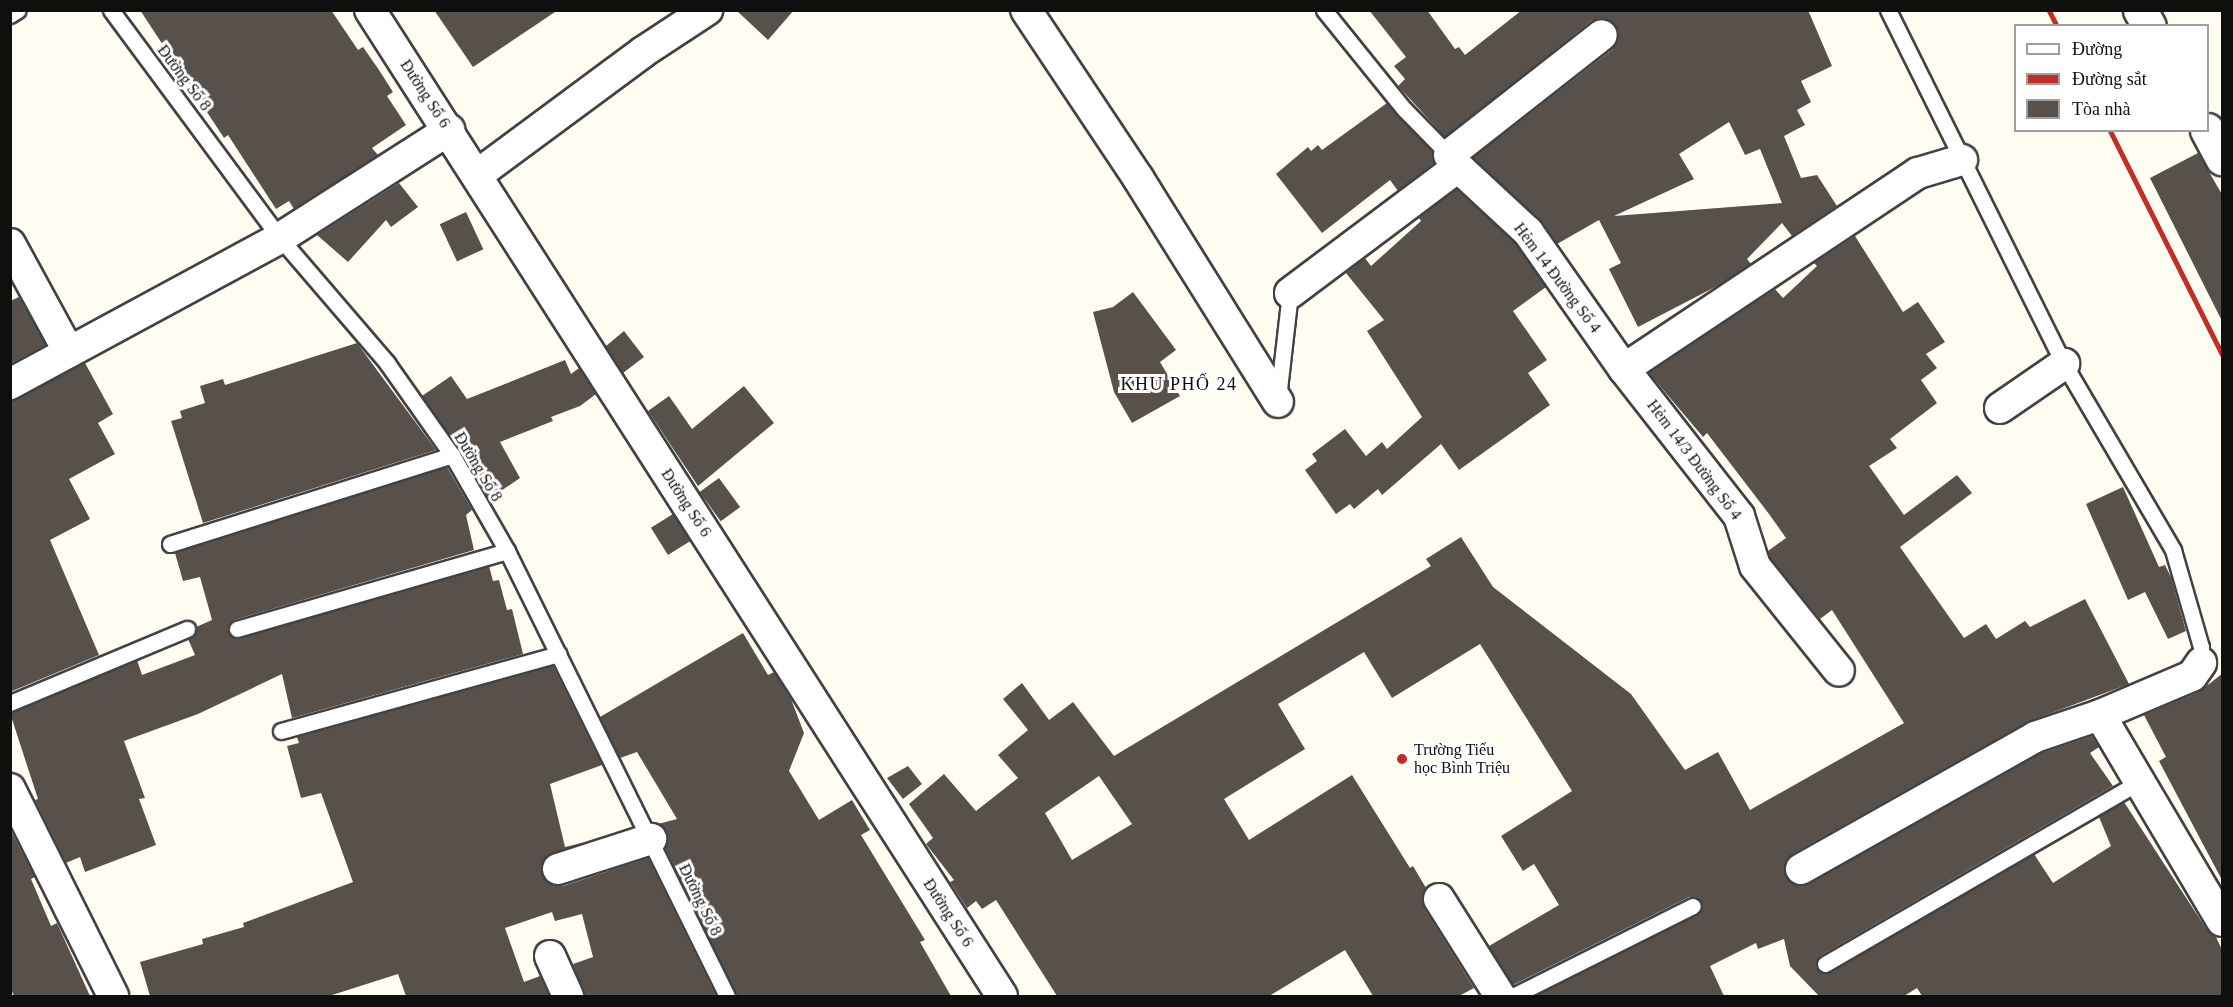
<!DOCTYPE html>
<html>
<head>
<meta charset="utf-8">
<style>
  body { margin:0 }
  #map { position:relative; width:2233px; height:1007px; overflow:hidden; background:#fffdf1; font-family:"Times New Roman",serif }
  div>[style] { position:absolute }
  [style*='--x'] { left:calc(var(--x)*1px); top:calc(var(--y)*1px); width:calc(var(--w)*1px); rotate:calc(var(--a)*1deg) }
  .building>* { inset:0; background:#58514b; transform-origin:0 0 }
  .roads { filter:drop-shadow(2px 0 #424242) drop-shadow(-2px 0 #424242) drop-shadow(0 2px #424242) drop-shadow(0 -2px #424242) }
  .service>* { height:15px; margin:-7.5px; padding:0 7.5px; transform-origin:7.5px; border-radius:7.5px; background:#fff }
  .minor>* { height:30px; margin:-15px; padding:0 15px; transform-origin:15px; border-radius:15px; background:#fff }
  .tertiary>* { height:33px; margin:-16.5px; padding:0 16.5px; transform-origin:16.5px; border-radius:16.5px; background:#fff }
  .rail>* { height:4.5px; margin:-2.25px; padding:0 2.25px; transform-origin:2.25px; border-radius:2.25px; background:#bf2e27 }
  .dots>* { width:16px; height:16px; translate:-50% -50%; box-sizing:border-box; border:3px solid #fff; border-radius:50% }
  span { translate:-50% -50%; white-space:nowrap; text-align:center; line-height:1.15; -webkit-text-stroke:6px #fff; paint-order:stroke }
  .street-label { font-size:16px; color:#0f0f0f }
  .poi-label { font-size:16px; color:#0f0f0f }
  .left { translate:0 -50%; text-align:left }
  .neighbourhood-label { font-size:18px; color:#0f0f0f; letter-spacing:1.5px }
  .frame { position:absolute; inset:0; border:12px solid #0f0f0f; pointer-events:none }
  .legend { position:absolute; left:2014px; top:24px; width:195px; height:108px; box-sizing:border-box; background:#fff; border:2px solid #9f9f9f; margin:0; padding:8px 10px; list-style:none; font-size:18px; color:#0f0f0f }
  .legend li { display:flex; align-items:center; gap:12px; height:30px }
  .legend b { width:30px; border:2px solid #9f9f9f }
</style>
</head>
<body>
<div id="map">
  <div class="building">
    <i style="clip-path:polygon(140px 10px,331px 10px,358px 50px,363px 47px,379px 70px,393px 92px,387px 96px,406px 125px,372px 148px,378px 155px,294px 209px,289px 201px,276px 209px,228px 135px,224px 138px)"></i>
    <i style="clip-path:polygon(434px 10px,558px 10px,473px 67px)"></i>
    <i style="clip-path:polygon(736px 10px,794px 10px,768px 40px)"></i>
    <i style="clip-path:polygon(evenodd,1369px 10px,1427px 10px,1455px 49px,1459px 47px,1465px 55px,1522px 10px,1808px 10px,1832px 66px,1801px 81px,1811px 102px,1797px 110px,1805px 125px,1784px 136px,1801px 178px,1817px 175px,1837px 206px,1792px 236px,1782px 223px,1747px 259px,1751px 264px,1719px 285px,1638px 327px,1609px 269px,1621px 263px,1599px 220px,1557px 244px,1540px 220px,1473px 158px,1613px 49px,1619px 33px,1615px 24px,1600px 18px,1591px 21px,1445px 137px,1398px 86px,1405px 79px,1394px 66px,1406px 57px,1369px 10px,1729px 122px,1745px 155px,1760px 149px,1782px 203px,1614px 216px,1694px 179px,1679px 154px,1729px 122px)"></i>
    <i style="clip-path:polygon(1387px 103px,1432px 152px,1434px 163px,1398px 191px,1390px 180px,1322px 233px,1276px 174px,1308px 147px,1311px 151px,1318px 145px,1322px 150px)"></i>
    <i style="clip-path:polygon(2198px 153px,2223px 196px,2223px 323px,2150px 178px)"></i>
    <i style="clip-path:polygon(399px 183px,418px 207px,391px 227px,386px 220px,348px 262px,317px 235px)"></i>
    <i style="clip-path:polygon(1457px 189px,1515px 243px,1546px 287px,1513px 311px,1547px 360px,1528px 373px,1550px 405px,1459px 470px,1441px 444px,1382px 495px,1378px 489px,1354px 509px,1350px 504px,1336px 514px,1305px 470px,1317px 461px,1312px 454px,1345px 429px,1366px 456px,1382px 442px,1387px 449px,1422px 417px,1367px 331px,1384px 320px,1346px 273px,1365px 258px,1371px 266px,1421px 221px,1419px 218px)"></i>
    <i style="left:466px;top:212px;width:41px;height:29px;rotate:65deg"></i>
    <i style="clip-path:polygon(evenodd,1855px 236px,1903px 312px,1918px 302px,1945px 342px,1926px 354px,1937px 368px,1921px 380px,1937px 403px,1890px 439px,1897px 448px,1869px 466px,1904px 515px,1957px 475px,1972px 493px,1900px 547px,1964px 638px,1986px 624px,1996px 639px,2025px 621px,2030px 627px,2085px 599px,2129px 684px,2027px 722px,1792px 854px,1786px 861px,1786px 877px,1793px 884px,1809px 884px,2042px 753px,2092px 736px,2099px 747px,2090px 753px,2113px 786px,1820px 956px,1816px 968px,1830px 972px,2034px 854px,2053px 883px,2111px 846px,2099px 817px,2124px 802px,2207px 930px,2216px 937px,2223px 952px,2223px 996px,1922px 996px,1917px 988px,1904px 996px,1819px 996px,1790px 966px,1784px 939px,1758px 949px,1756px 943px,1710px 966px,1724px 996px,1534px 996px,1697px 915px,1703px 906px,1698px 898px,1689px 897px,1513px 985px,1489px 946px,1559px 905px,1534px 864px,1523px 871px,1501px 836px,1572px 791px,1480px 644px,1392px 698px,1364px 652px,1278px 704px,1305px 749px,1224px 799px,1249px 840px,1352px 775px,1410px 868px,1413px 866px,1426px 888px,1422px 899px,1424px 908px,1474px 988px,1459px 996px,1373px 996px,1345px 950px,1269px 996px,1057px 996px,996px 900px,982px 909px,976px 901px,967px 908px,950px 882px,954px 880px,926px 844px,933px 838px,909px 804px,944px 774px,976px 811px,1018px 778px,998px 755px,1028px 730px,1003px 699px,1022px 683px,1049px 720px,1073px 702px,1114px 756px,1431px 566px,1426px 559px,1461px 537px,1493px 587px,1631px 694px,1685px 770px,1718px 752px,1750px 810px,1904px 723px,1832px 610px,1820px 619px,1770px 558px,1768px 551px,1786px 538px,1769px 514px,1707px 433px,1703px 437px,1649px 373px,1775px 289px,1783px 298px,1817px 266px,1814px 263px,1855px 236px,1099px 776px,1132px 824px,1072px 860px,1045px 813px,1099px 776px)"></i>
    <i style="clip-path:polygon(1133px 292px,1176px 350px,1160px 362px,1180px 396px,1132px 423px,1114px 392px,1093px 312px,1113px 307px)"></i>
    <i style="clip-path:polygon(19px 297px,46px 345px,10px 364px,10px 301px)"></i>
    <i style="clip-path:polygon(624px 331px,644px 357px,623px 373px,606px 346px)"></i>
    <i style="clip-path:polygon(357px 343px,436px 450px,203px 523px,171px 421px,182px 418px,180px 411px,205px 403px,200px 386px,223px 379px,225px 385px)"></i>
    <i style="clip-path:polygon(565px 360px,571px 374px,579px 368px,596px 394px,580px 406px,551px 417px,553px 421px,500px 442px,520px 478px,489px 499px,422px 396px,451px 376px,467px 399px)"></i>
    <i style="clip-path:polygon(85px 363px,113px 414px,98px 423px,115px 454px,69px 479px,90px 519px,50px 540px,99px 655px,10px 692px,10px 401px)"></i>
    <i style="clip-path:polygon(744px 386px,774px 423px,698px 486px,648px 411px,669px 396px,692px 429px)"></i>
    <i style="clip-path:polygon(447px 467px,472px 510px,466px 515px,474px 550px,234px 620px,228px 632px,240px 638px,489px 566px,493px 581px,499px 580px,507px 610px,512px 609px,523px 654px,292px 718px,282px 674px,198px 714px,124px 741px,145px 798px,139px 799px,156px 845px,85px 872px,80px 857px,66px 863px,35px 800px,38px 799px,10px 713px,137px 660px,142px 675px,195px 655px,188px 639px,195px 634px,196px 627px,212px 620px,200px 577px,183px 581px,175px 553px)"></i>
    <i style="left:719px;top:478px;width:36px;height:24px;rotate:54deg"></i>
    <i style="clip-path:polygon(2123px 487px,2159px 567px,2165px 565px,2171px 577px,2186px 631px,2168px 639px,2145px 592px,2128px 600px,2086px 504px)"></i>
    <i style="left:673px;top:514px;width:32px;height:26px;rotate:58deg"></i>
    <i style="clip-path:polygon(743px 633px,768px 675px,774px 672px,791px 699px,804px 733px,789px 771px,819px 820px,852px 800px,870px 830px,861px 835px,925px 940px,920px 942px,951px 996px,737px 996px,665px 848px,668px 834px,658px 824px,677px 819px,637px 752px,620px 758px,600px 717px)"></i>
    <i style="clip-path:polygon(553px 666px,602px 765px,550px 784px,565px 847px,586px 842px,546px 857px,542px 875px,554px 886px,563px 886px,648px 858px,716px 996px,585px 996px,573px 964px,593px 957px,582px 914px,555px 921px,552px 912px,505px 928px,524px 982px,540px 976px,549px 996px,406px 996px,398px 974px,329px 996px,150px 996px,140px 962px,203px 944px,202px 939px,244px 927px,243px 923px,353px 882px,321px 793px,301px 798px,287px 746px,299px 743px,297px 737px)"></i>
    <i style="clip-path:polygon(2223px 673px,2223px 882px,2159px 761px,2166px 757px,2144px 715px,2199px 692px)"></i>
    <i style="clip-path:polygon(908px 766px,922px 784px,903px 799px,887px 778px)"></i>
    <i style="clip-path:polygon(10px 829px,35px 877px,31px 879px,51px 926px,57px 923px,90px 996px,14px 996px,10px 987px)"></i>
  </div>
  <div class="roads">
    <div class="service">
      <i style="--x:111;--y:10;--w:284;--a:53.5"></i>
      <i style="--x:280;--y:238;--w:165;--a:49.4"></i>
      <i style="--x:387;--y:363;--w:113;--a:54.8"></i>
      <i style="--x:452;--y:455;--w:111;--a:60.2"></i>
      <i style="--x:507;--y:551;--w:496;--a:63.7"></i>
      <i style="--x:1324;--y:10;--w:127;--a:51.1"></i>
      <i style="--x:1404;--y:109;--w:70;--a:45.6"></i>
      <i style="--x:1888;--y:10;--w:395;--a:63.6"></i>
      <i style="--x:2064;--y:364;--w:216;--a:59.6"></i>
      <i style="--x:2173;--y:550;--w:101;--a:73.9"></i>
      <i style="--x:2201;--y:647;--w:16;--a:90"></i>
      <i style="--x:10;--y:15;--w:9;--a:-32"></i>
      <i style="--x:1278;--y:398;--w:106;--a:-83.5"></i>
      <i style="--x:170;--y:544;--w:296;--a:-17.5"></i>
      <i style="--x:237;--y:629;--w:281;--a:-16.1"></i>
      <i style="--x:10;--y:703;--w:192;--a:-22.7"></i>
      <i style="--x:281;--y:731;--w:288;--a:-15.5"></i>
      <i style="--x:1825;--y:964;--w:365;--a:-30.1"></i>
      <i style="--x:1513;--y:996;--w:201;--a:-26.6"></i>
    </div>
    <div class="minor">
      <i style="--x:370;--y:10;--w:1171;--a:57.34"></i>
      <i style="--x:1026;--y:10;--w:202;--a:56.3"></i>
      <i style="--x:1138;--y:178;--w:264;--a:58"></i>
      <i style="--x:1449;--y:155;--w:194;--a:-38.1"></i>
      <i style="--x:477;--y:175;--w:207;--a:-36.5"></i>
      <i style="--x:643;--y:52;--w:77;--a:-33.3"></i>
      <i style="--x:10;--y:244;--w:123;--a:61.4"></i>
      <i style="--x:1290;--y:293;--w:210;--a:-36.9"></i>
      <i style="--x:1458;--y:167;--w:96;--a:42.9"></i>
      <i style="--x:1528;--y:232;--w:167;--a:55"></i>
      <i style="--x:1624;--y:369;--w:187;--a:52"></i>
      <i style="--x:1739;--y:516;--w:52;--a:72.3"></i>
      <i style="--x:1755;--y:566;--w:134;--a:51.3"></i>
      <i style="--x:1624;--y:369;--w:353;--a:-33.7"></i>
      <i style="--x:1918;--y:173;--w:46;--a:-16.5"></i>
      <i style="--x:10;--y:384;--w:307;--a:-28.4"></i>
      <i style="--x:280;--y:238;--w:201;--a:-32.6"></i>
      <i style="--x:2000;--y:408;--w:78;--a:-34.5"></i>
      <i style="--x:2100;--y:715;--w:239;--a:59.4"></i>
      <i style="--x:10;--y:789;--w:231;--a:63.5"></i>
      <i style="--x:558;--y:869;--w:98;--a:-17.9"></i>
      <i style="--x:1801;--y:869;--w:269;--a:-29.4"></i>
      <i style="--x:2035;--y:737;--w:69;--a:-18.7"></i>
      <i style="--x:2100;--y:715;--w:100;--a:-23"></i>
      <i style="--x:2192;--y:676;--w:16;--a:-55"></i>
      <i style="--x:1439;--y:899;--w:115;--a:57.8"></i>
      <i style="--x:550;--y:956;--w:44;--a:65.8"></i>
    </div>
    <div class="tertiary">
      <i style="--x:2140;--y:10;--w:18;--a:61"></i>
      <i style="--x:2207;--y:130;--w:32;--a:62"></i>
    </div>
  </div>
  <div class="rail">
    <i style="--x:2049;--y:10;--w:18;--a:63"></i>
    <i style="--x:2110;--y:130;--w:250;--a:63.4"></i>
  </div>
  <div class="dots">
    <i style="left:1402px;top:759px;background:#bf2e27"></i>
  </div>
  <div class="street-label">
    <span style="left:184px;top:78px;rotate:53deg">Đường Số 8</span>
    <span style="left:425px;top:94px;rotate:57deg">Đường Số 6</span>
    <span style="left:1557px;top:278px;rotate:53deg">Hẻm 14 Đường Số 4</span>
    <span style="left:1694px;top:460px;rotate:53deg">Hẻm 14/3 Đường Số 4</span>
    <span style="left:478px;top:467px;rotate:59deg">Đường Số 8</span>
    <span style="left:686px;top:503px;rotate:57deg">Đường Số 6</span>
    <span style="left:700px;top:900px;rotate:64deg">Đường Số 8</span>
    <span style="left:948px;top:913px;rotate:57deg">Đường Số 6</span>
  </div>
  <div class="poi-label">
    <span class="left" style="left:1414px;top:759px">Trường Tiểu<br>học Bình Triệu</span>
  </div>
  <div class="neighbourhood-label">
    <span style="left:1179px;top:384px">KHU PHỐ 24</span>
  </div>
  <div class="frame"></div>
  <ul class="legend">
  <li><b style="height:8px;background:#fff"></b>Đường</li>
  <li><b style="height:8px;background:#bf2e27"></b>Đường sắt</li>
  <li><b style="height:16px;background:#58514b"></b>Tòa nhà</li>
  </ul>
</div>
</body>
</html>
